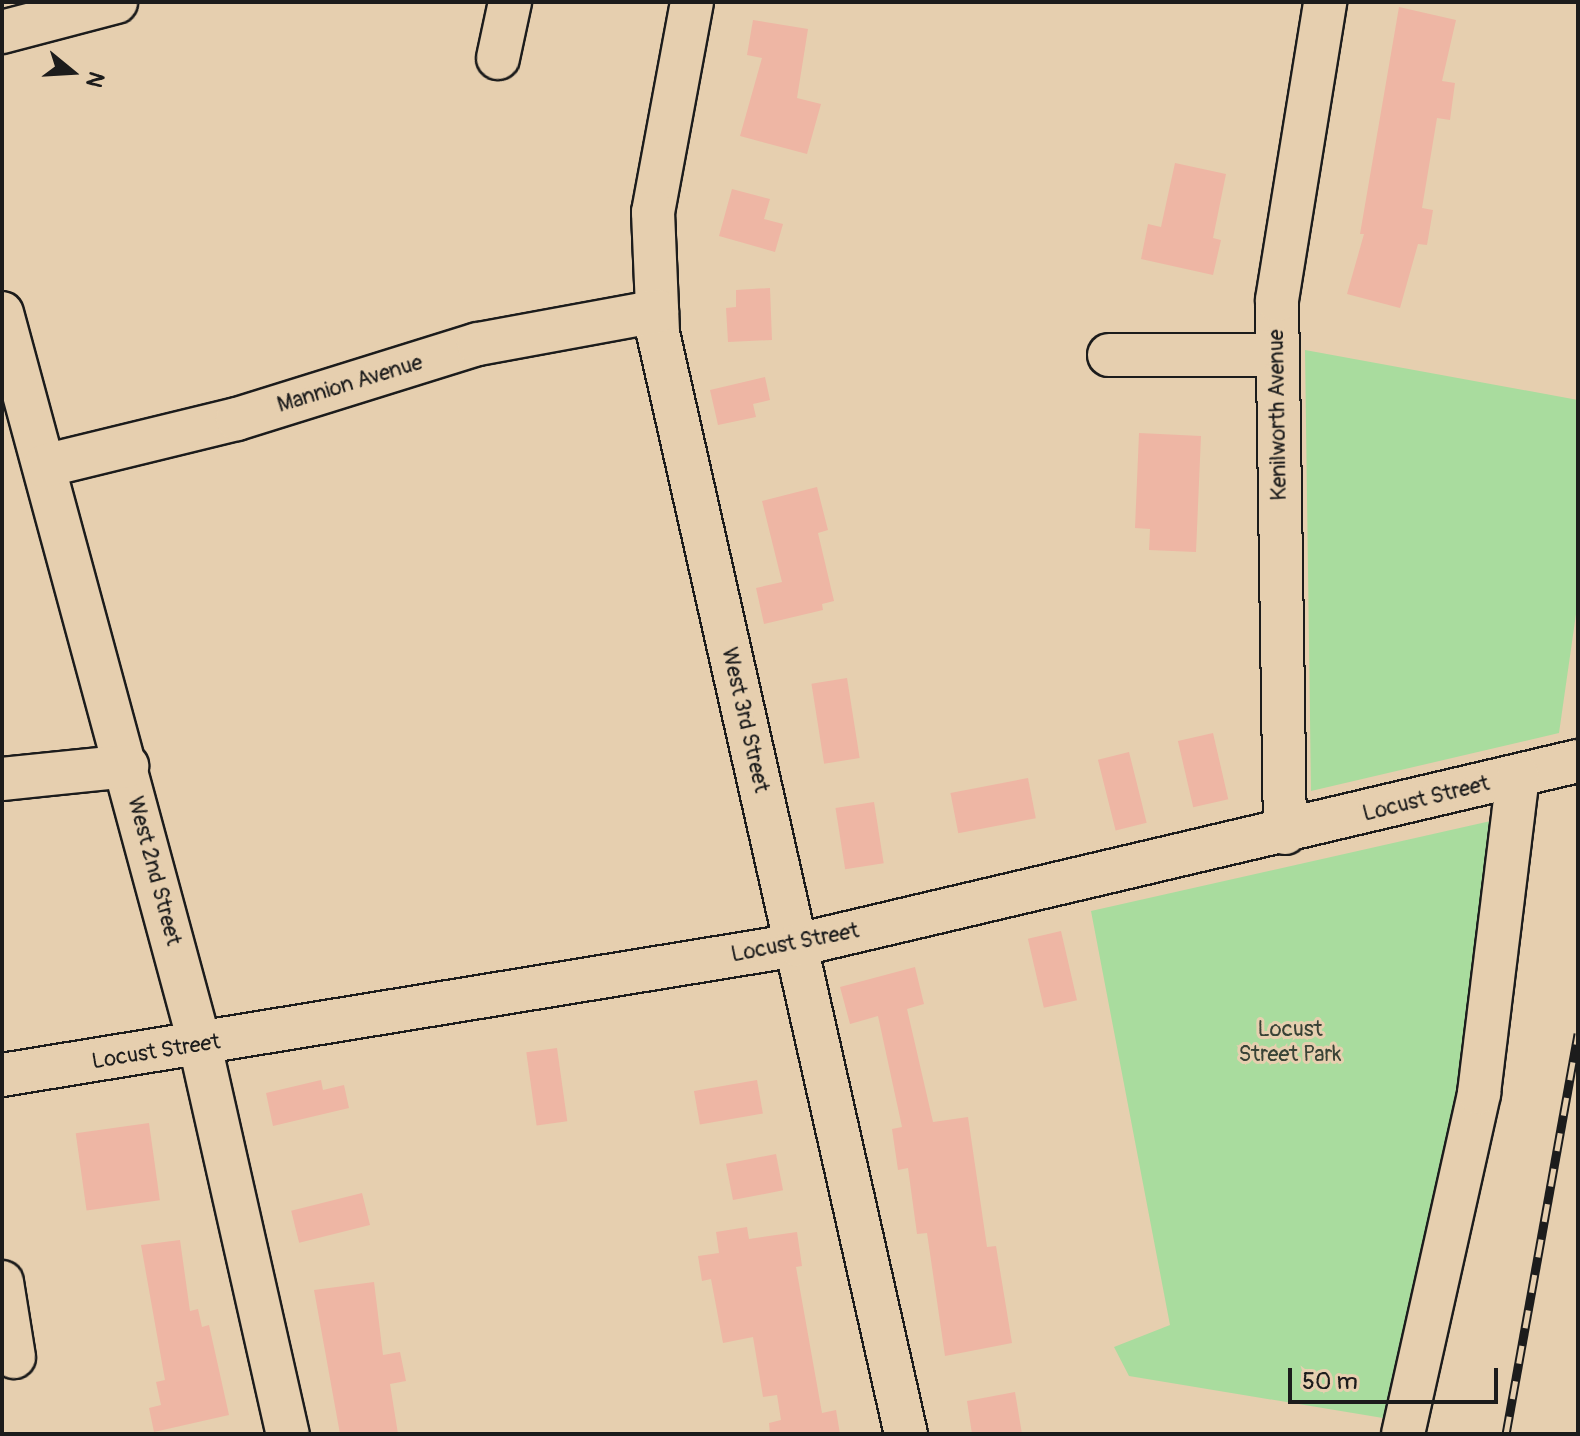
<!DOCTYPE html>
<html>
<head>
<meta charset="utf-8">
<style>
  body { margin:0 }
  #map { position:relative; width:1580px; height:1436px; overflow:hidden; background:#e6cfaf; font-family:Pangolin,sans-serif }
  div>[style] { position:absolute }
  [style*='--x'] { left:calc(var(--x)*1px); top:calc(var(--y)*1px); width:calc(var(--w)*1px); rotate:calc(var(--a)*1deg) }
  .green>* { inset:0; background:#a9dc9e }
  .building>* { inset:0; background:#eeb6a4; transform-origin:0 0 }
  .roads { filter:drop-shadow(2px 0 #1c1c1c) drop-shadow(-2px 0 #1c1c1c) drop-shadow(0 2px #1c1c1c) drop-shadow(0 -2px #1c1c1c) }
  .minor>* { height:42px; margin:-21px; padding:0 21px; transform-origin:21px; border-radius:21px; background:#e6cfaf }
  .rail>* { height:9px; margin-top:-4.5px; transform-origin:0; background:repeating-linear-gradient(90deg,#e6cfaf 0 18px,#1c1c1c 0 36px); box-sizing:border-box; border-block:2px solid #1c1c1c }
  span { translate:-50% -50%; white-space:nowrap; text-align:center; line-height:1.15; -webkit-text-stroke:6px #e6cfaf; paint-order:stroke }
  .street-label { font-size:22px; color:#1c1c1c }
  .park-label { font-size:22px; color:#384236 }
  .frame { position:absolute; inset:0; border:4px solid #1c1c1c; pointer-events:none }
  .north { position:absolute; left:32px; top:32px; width:80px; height:80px; -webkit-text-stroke:6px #e6cfaf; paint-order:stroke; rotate:108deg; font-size:22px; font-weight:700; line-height:32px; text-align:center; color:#1c1c1c }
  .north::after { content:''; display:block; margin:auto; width:28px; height:36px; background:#1c1c1c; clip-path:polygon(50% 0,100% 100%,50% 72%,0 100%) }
  .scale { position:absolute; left:1288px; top:1368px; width:210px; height:36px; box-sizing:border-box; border:4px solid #1c1c1c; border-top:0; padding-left:10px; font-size:24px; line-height:28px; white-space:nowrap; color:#1c1c1c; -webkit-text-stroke:6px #e6cfaf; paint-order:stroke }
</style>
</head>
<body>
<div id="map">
  <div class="green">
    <i style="clip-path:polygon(1305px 350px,1578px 400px,1578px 600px,1559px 733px,1311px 791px)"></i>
    <i style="clip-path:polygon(1504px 818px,1475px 997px,1389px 1419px,1129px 1376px,1114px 1347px,1170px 1325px,1091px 911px)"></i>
  </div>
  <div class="building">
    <i style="clip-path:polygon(1399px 7px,1456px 20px,1442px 81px,1455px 83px,1450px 120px,1437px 118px,1422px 208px,1433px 210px,1427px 245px,1418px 244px,1400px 308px,1347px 294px,1364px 234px,1360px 234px)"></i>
    <i style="clip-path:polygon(753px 20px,808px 29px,797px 98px,821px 104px,807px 154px,740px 136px,762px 58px,747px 55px)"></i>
    <i style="clip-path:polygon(1175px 163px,1226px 174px,1213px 238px,1221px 240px,1213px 275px,1141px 259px,1148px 224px,1161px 227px)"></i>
    <i style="clip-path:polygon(732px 189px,770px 199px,764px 219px,783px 224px,775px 252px,719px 236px)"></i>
    <i style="clip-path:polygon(770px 288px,772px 340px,728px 342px,726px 308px,736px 307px,736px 290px)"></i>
    <i style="clip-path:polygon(765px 377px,770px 400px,753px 404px,756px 417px,718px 425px,710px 390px)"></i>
    <i style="clip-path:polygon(1139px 433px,1201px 436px,1196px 552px,1149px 550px,1150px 529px,1135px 528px)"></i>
    <i style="clip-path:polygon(817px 487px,828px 530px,818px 533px,834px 601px,822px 604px,823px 610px,764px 624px,756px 588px,782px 582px,762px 501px)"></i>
    <i style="left:847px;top:678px;width:81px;height:36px;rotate:81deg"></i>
    <i style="left:1213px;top:733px;width:68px;height:36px;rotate:77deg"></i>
    <i style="left:1129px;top:752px;width:73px;height:32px;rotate:76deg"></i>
    <i style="left:1028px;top:778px;width:41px;height:79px;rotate:79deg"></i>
    <i style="left:874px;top:802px;width:62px;height:39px;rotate:81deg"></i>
    <i style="left:1061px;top:931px;width:71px;height:34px;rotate:77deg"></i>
    <i style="clip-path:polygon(915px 967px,924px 1004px,907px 1009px,933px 1122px,968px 1117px,987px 1247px,996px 1246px,1012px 1343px,945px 1356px,927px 1233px,917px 1234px,908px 1168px,898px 1170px,892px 1129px,902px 1127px,878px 1016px,850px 1024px,840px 987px)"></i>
    <i style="left:557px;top:1048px;width:74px;height:31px;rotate:82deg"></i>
    <i style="clip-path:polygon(321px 1080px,323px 1090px,344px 1085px,349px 1108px,273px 1126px,266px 1093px)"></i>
    <i style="left:757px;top:1080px;width:34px;height:64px;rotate:80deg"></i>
    <i style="left:149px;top:1123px;width:78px;height:74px;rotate:82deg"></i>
    <i style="left:776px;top:1154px;width:37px;height:51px;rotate:79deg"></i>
    <i style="left:362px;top:1193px;width:33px;height:73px;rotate:76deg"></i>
    <i style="clip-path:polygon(747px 1227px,749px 1239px,797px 1232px,802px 1266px,796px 1267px,822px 1413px,836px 1410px,840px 1434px,770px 1434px,769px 1423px,781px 1420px,777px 1395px,763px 1397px,753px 1337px,723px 1343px,711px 1279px,702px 1281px,698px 1256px,719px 1253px,716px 1232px)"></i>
    <i style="clip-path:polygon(180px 1240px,190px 1311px,198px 1309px,202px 1327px,209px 1325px,229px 1415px,154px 1432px,149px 1408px,161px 1405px,156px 1382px,165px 1380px,141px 1245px)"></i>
    <i style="clip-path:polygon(374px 1282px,383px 1355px,400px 1352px,406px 1381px,390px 1384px,398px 1434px,340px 1434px,314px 1290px)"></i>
    <i style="clip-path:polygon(1015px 1392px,1022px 1434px,972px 1434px,967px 1401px)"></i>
  </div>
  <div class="roads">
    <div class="minor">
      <i style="--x:692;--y:2;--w:214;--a:100.5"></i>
      <i style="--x:653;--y:212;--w:121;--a:87.6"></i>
      <i style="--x:658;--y:333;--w:1129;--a:77.31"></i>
      <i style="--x:2;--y:32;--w:118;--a:-14.7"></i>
      <i style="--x:498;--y:58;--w:57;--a:-77.9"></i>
      <i style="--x:2;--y:313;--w:758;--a:74.86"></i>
      <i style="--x:200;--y:1045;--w:399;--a:77.3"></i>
      <i style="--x:1109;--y:355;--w:169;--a:0"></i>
      <i style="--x:44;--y:466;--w:199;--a:-13.7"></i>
      <i style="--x:237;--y:419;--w:252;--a:-17.3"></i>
      <i style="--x:478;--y:344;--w:182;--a:-10.4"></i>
      <i style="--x:2;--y:779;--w:126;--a:-5.9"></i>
      <i style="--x:1285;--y:833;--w:533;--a:-90.86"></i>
      <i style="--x:1277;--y:300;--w:302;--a:-80.8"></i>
      <i style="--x:2;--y:1075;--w:806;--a:-9.29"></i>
      <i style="--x:797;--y:945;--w:802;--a:-13.26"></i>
      <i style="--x:2;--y:1282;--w:76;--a:80.9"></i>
      <i style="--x:1403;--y:1434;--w:349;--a:-77.4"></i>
      <i style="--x:1479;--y:1093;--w:319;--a:-83"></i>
    </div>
  </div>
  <div class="rail">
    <i style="--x:1506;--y:1434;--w:407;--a:-79.8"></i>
  </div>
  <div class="street-label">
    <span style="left:350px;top:384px;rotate:-17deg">Mannion Avenue</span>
    <span style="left:1278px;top:415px;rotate:-91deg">Kenilworth Avenue</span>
    <span style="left:745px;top:720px;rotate:77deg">West 3rd Street</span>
    <span style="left:1426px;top:799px;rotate:-14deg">Locust Street</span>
    <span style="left:154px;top:871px;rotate:75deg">West 2nd Street</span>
    <span style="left:795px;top:943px;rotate:-11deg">Locust Street</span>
    <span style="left:156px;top:1052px;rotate:-9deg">Locust Street</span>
  </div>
  <div class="park-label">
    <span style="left:1290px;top:1042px">Locust<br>Street Park</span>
  </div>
  <div class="frame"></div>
  <div class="north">N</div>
  <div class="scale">50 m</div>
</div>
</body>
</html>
